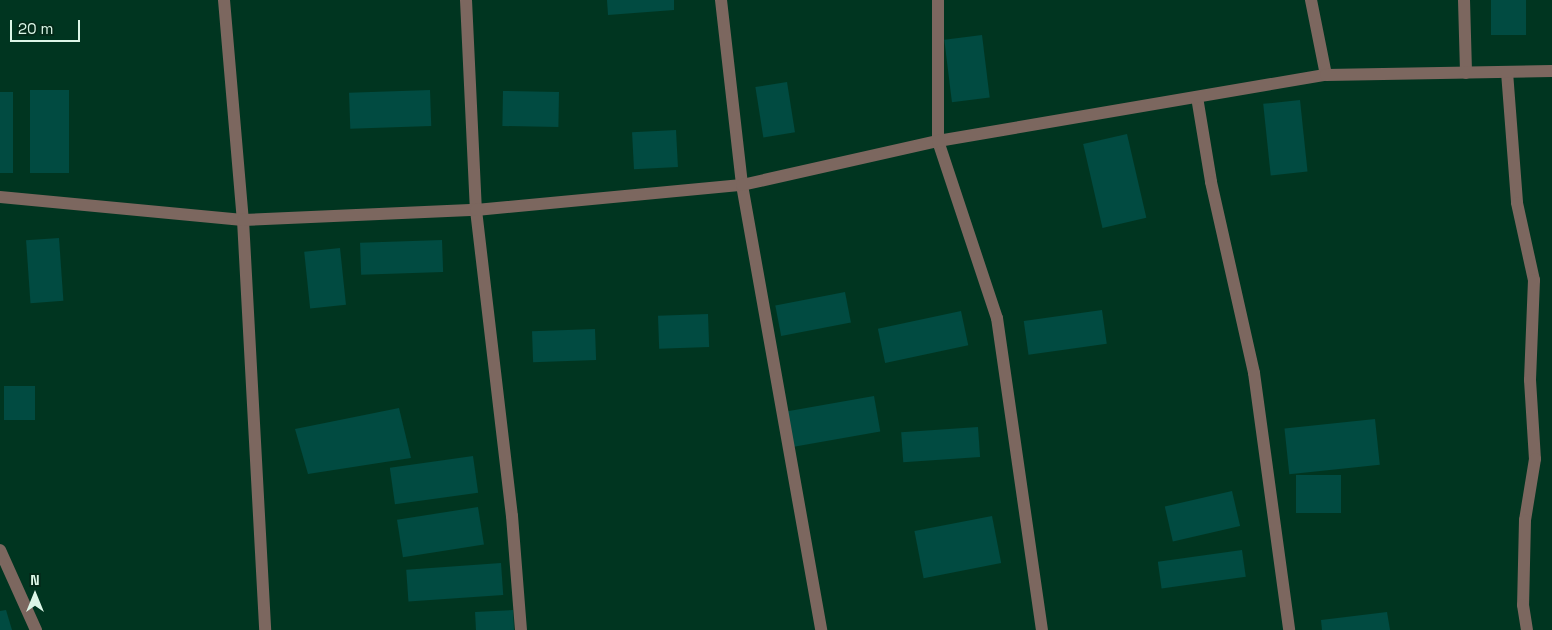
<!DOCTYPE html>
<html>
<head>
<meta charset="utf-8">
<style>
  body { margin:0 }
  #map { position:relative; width:1552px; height:630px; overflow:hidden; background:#003520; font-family:"Space Grotesk",sans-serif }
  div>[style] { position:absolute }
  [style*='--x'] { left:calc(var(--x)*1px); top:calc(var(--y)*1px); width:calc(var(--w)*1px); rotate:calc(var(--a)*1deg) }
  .building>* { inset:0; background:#014b41; transform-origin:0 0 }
  .street>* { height:12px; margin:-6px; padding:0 6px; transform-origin:6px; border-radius:6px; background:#7c675f }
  span { translate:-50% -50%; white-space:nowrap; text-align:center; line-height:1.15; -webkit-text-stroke:4px #032a19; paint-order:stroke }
  .north { position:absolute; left:10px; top:570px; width:50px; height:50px; -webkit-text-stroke:4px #032a19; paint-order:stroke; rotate:0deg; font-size:14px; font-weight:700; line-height:20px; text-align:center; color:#dcf6e7 }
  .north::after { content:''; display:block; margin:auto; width:18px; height:22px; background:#dcf6e7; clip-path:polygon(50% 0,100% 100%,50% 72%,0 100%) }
  .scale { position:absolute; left:10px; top:20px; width:70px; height:22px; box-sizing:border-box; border:2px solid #dcf6e7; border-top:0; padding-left:6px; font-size:15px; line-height:18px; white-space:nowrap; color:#dcf6e7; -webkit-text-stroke:4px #032a19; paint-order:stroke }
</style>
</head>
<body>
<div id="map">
  <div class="building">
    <i style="clip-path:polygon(607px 0,674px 0,674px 10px,608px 15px)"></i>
    <i style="left:1491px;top:0;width:35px;height:35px"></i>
    <i style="left:982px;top:35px;width:63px;height:38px;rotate:83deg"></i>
    <i style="left:787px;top:82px;width:51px;height:32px;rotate:81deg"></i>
    <i style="left:30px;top:90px;width:39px;height:83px"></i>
    <i style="left:430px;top:90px;width:36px;height:81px;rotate:88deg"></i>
    <i style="left:503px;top:91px;width:56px;height:35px;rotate:1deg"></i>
    <i style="left:0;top:92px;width:13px;height:81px"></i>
    <i style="left:1300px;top:100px;width:72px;height:37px;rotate:84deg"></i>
    <i style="left:676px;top:130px;width:37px;height:44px;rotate:87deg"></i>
    <i style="left:1127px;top:134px;width:86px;height:45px;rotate:77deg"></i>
    <i style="left:59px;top:238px;width:63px;height:33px;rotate:86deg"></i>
    <i style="left:442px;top:240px;width:32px;height:82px;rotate:88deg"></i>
    <i style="left:340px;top:248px;width:57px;height:36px;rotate:84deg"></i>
    <i style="left:845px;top:292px;width:31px;height:71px;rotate:79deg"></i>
    <i style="left:1102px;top:310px;width:34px;height:79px;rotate:82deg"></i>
    <i style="left:961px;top:311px;width:35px;height:85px;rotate:78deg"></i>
    <i style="left:708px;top:314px;width:33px;height:50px;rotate:88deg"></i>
    <i style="left:595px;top:329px;width:31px;height:63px;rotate:88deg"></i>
    <i style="left:4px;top:386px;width:31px;height:34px"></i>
    <i style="left:874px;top:396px;width:36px;height:92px;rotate:80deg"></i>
    <i style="clip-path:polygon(399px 408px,411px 458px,308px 474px,295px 429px)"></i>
    <i style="left:1375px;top:419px;width:46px;height:91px;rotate:84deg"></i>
    <i style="left:978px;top:427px;width:30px;height:77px;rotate:86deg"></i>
    <i style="left:473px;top:456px;width:37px;height:84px;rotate:82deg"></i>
    <i style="left:1296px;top:475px;width:45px;height:38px"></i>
    <i style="left:1232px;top:491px;width:36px;height:69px;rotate:77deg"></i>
    <i style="left:478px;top:507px;width:38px;height:82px;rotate:81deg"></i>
    <i style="left:992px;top:516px;width:48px;height:79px;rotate:79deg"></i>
    <i style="left:1242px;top:550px;width:27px;height:85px;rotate:82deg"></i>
    <i style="left:501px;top:563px;width:32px;height:95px;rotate:86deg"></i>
    <i style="clip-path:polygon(6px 610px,12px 630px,0 630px,0 611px)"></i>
    <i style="left:513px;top:610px;width:20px;height:38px;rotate:87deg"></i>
    <i style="clip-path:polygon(1387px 612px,1390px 630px,1322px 630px,1321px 620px)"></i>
  </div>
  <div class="street">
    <i style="--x:224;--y:0;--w:221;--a:85.1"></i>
    <i style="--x:243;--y:220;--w:411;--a:86.9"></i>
    <i style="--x:466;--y:0;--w:210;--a:87.3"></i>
    <i style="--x:476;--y:210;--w:308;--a:83.3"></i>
    <i style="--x:512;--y:516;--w:114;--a:85.5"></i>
    <i style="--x:721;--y:0;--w:186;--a:83.5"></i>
    <i style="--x:742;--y:185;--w:452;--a:79.9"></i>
    <i style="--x:938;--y:0;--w:141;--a:90"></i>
    <i style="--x:938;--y:141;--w:187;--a:71.6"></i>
    <i style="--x:997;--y:318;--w:315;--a:81.8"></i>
    <i style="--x:1311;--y:0;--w:76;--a:78.7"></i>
    <i style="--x:1464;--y:0;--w:73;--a:88.4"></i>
    <i style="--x:1507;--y:72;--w:131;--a:85.6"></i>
    <i style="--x:1517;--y:203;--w:79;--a:77.6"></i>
    <i style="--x:1534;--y:280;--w:100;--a:92.3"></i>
    <i style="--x:1530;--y:380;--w:79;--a:86.4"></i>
    <i style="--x:1535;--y:459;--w:62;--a:99.3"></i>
    <i style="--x:1525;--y:520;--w:85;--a:91.3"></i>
    <i style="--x:1523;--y:605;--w:25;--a:81"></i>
    <i style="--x:1197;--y:97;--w:86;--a:80.6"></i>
    <i style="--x:1211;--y:182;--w:196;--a:77.3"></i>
    <i style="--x:1254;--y:373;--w:259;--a:82.2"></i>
    <i style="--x:0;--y:197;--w:244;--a:5.4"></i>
    <i style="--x:243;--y:220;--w:233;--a:-2.5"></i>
    <i style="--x:476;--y:210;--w:267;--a:-5.4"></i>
    <i style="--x:742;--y:185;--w:201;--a:-12.7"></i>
    <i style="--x:938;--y:141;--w:394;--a:-9.7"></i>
    <i style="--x:1326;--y:75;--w:226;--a:-1"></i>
    <i style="--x:0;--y:550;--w:88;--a:65.8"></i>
  </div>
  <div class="north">N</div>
  <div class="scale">20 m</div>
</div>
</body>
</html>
